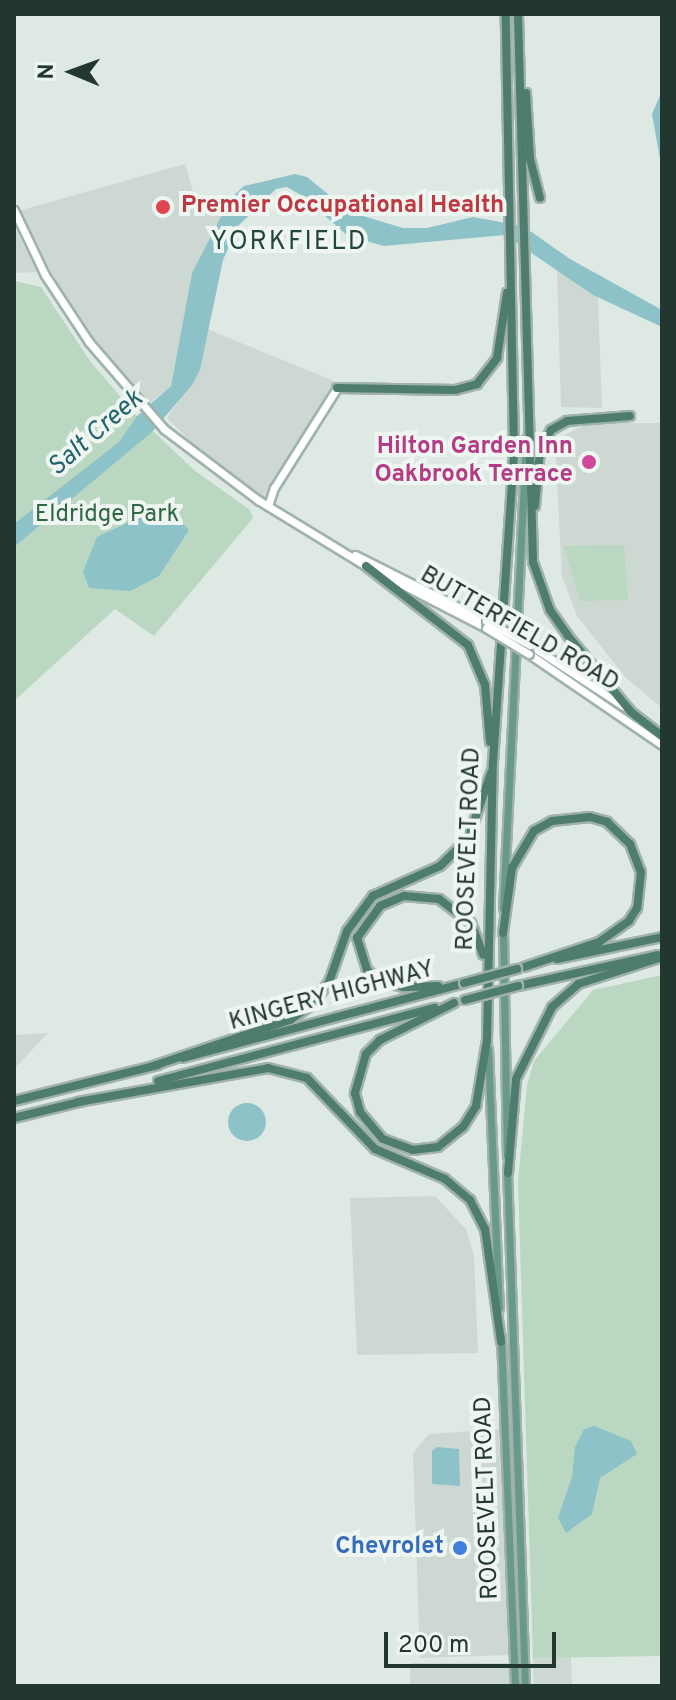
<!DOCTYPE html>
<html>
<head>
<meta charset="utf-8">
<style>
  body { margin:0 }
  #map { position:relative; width:676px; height:1700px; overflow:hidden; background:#dfe9e4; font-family:Overpass,sans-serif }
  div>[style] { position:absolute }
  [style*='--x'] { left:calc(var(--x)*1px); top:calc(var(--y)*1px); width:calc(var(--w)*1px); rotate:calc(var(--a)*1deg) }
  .built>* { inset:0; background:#ced8d3; transform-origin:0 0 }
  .green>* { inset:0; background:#bad7c1 }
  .water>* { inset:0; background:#8dc2c8 }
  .round { border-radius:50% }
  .roads { filter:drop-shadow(2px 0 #a0b3ab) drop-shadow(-2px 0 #a0b3ab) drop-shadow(0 2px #a0b3ab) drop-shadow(0 -2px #a0b3ab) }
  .secondary>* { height:7px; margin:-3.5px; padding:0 3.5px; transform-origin:3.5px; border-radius:3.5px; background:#fff }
  .primary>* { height:7px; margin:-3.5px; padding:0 3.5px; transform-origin:3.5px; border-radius:3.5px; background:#69998a }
  .trunk>* { height:8px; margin:-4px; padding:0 4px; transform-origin:4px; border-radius:4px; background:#4e7c6e }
  .bridges { filter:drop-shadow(2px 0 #a0b3ab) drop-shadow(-2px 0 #a0b3ab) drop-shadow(0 2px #a0b3ab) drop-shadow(0 -2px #a0b3ab) }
  .secondary-bridge>* { height:7px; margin:-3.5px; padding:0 3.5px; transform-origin:3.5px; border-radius:3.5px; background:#fff }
  .trunk-bridge>* { height:8px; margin:-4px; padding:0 4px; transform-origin:4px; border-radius:4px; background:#4e7c6e }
  .dots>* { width:22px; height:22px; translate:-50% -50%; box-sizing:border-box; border:4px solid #eff6f2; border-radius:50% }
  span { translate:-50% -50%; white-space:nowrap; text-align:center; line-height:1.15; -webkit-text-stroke:8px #eff6f2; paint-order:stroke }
  .health-label { font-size:24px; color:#be3a42; font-weight:700 }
  .left { translate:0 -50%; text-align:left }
  .hotel-label { font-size:24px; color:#b23c85; font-weight:700 }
  .right { translate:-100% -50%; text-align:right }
  .park-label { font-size:24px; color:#316844 }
  .street-label { font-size:24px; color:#223730 }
  .shop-label { font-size:24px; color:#366cbe; font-weight:700 }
  .neighbourhood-label { font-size:26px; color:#21463b; letter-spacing:2px }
  .water-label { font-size:26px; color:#24636b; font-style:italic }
  .frame { position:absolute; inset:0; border:16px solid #223730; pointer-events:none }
  .north { position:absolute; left:32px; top:32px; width:80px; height:80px; -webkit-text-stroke:6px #eff6f2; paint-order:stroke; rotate:271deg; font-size:22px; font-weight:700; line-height:32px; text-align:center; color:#223730 }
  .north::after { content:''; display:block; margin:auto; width:28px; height:36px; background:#223730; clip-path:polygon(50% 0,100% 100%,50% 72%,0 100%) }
  .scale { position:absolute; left:384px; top:1632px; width:172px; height:36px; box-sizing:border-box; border:4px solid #223730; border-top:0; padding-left:10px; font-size:24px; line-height:28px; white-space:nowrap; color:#223730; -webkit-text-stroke:6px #eff6f2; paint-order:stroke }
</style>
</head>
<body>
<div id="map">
  <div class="built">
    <i style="clip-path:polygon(185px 164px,198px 208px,230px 199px,192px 273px,171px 386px,148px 405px,74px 313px,18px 211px)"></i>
    <i style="clip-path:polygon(14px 226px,37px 272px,14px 273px)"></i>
    <i style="clip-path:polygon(557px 269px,598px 298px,602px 408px,561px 407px)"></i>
    <i style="clip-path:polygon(207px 329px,334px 381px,265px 498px,212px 463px,167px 418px,200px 370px)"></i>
    <i style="clip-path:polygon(588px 423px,662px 423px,662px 708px,626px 678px,577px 616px,562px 577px,555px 440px)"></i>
    <i style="clip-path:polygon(48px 1033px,14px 1069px,14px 1035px)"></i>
    <i style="clip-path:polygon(435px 1196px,466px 1229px,474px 1256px,478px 1353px,357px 1355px,350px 1198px)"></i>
    <i style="clip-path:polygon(500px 1429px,509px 1655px,420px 1658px,413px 1453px,429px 1434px)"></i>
    <i style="left:571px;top:1657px;width:29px;height:38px;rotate:88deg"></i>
    <i style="left:510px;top:1663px;width:23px;height:100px;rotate:90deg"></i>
  </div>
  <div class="green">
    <i style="clip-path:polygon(14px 281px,41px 287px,90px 361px,137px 416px,194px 470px,250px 510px,253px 518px,154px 636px,115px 609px,14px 701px)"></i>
    <i style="clip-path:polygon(624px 545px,628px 600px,580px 601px,564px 546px)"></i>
    <i style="clip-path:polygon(662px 975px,662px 1656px,533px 1658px,518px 1182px,527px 1085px,534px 1061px,593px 990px)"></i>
  </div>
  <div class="water">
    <i style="clip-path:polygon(662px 91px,662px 170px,652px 114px)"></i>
    <i style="clip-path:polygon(295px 174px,307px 177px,350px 212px,403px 228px,427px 228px,473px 217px,523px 226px,570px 259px,662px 310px,662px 327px,593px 295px,505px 235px,384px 246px,348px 236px,301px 195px,287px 187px,276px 189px,238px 226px,223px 260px,200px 370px,192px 385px,152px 432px,14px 547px,14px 524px,119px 442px,137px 416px,171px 386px,192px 273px,230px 199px,244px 186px)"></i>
    <i style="clip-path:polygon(146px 514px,174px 515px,189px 530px,159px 576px,130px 591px,89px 588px,83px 572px,97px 537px)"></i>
    <i class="round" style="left:228px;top:1103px;width:38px;height:38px"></i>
    <i style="clip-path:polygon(594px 1426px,631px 1441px,637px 1454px,600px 1478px,592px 1514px,566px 1533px,558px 1518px,572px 1477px,575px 1447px,584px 1429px)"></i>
    <i style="clip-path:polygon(437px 1447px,459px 1449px,460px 1486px,432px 1484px,432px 1451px)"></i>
  </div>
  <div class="roads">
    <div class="secondary">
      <i style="--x:14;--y:210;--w:72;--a:64.5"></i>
      <i style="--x:45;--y:275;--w:80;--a:56.7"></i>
      <i style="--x:89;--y:342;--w:115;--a:49.2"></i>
      <i style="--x:164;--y:429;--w:118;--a:37.1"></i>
      <i style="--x:258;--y:500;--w:127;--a:31.4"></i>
      <i style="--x:366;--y:566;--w:135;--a:27.3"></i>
      <i style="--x:268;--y:506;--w:19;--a:-72"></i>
      <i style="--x:274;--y:488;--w:118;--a:-57.8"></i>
      <i style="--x:355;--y:555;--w:147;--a:26.7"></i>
      <i style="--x:530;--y:645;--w:111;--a:33.3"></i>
      <i style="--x:529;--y:654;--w:161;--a:34.4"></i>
    </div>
    <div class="primary">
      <i style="--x:503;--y:908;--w:470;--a:-87.2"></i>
      <i style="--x:503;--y:929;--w:227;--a:89"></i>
      <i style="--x:488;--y:1049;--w:259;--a:87.6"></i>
      <i style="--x:507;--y:1169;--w:517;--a:88.01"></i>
      <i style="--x:501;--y:1337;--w:349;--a:87.7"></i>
    </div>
    <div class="trunk">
      <i style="--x:518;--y:14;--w:548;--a:88.43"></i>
      <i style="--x:533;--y:562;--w:51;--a:70.5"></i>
      <i style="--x:550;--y:610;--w:32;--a:55"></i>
      <i style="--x:568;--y:636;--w:99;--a:50.3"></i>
      <i style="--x:631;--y:712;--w:39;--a:38"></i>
      <i style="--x:526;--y:93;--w:66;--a:86.5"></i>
      <i style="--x:530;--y:159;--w:40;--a:75.6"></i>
      <i style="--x:337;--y:388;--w:118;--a:1"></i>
      <i style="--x:455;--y:390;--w:23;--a:-15"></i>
      <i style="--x:477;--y:384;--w:33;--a:-52"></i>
      <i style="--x:497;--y:358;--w:66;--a:-81.3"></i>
      <i style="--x:535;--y:506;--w:56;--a:-84.9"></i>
      <i style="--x:540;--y:450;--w:23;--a:-61"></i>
      <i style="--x:551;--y:430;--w:18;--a:-29"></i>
      <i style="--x:567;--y:421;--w:63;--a:-4.5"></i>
      <i style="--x:366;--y:566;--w:129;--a:37.8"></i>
      <i style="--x:468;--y:645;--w:43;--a:67"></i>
      <i style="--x:485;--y:685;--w:57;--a:85"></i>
      <i style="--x:503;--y:933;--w:66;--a:-82.1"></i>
      <i style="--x:512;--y:868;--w:43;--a:-59.3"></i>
      <i style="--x:534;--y:831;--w:21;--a:-29"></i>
      <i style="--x:552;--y:821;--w:38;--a:-6"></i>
      <i style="--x:590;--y:817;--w:18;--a:16"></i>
      <i style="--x:607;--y:822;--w:32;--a:44"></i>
      <i style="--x:630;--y:844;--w:30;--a:69"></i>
      <i style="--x:641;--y:872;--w:36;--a:96"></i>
      <i style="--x:637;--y:908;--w:15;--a:122"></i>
      <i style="--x:629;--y:921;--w:37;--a:145"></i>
      <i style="--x:599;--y:942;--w:79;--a:161.6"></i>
      <i style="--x:557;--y:959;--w:107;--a:-11.8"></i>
      <i style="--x:438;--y:986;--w:35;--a:178"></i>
      <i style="--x:403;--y:987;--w:24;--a:-165"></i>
      <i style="--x:380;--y:981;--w:17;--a:-140"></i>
      <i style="--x:367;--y:970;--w:34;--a:-107"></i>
      <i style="--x:357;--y:938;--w:39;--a:-54"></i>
      <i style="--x:380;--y:906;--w:26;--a:-23"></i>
      <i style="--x:404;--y:896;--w:35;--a:5"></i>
      <i style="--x:439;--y:899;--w:40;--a:37"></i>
      <i style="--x:471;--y:923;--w:34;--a:69"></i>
      <i style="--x:518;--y:986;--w:143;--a:-12.5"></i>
      <i style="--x:454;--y:1003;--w:83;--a:153.4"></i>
      <i style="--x:380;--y:1040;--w:20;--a:135"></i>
      <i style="--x:366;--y:1054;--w:41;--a:105.8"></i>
      <i style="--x:355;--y:1093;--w:20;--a:75"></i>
      <i style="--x:360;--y:1112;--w:35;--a:50"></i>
      <i style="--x:383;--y:1139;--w:32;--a:20"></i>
      <i style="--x:413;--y:1150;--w:25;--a:-7"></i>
      <i style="--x:438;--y:1147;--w:32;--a:-39"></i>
      <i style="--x:463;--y:1127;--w:25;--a:-58"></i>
      <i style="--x:476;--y:1106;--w:67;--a:-80.5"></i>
      <i style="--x:487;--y:1040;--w:278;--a:-88.8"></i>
      <i style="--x:493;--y:762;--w:313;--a:-86.1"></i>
      <i style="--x:514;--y:450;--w:436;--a:-91.1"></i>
      <i style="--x:183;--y:1058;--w:291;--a:-14.9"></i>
      <i style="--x:153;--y:1066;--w:145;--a:-18.6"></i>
      <i style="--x:290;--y:1020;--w:28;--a:-35"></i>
      <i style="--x:313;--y:1004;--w:27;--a:-54"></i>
      <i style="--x:329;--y:982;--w:54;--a:-70.6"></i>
      <i style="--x:347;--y:931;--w:44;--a:-53.4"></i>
      <i style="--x:373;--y:896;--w:73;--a:-24.1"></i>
      <i style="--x:440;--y:866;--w:39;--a:-44"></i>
      <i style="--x:468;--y:839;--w:70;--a:-70.8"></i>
      <i style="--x:158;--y:1081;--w:286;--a:-14.8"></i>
      <i style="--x:14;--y:1101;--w:148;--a:-14"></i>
      <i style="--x:78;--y:1102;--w:193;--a:-10.1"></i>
      <i style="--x:268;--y:1068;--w:40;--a:14.4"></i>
      <i style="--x:307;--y:1078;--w:98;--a:46.2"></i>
      <i style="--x:375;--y:1149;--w:76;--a:23.2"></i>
      <i style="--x:445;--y:1179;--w:33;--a:40"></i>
      <i style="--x:470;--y:1200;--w:33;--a:63"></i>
      <i style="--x:485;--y:1229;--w:114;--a:81.9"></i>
      <i style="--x:14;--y:1118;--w:71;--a:-13.8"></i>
      <i style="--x:508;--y:1173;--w:94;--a:-85.1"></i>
      <i style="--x:516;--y:1079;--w:80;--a:-63.4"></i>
      <i style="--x:552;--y:1007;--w:35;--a:-41"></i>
      <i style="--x:578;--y:984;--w:88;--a:-17.8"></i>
    </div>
  </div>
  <div class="bridges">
    <div class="secondary-bridge">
      <i style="--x:486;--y:621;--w:50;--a:28.6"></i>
      <i style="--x:486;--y:628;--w:50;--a:31.2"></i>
    </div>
    <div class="trunk-bridge">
      <i style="--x:464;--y:983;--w:55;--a:-14.8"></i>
      <i style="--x:465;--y:1000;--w:55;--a:-14.8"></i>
    </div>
  </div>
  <div class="dots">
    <i style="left:163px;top:207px;background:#e0444e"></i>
    <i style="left:589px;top:462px;background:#d1479c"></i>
    <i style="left:460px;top:1548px;background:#3f7fe0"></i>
  </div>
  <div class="health-label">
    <span class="left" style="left:181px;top:207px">Premier Occupational Health</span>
  </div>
  <div class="hotel-label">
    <span class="right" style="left:573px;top:462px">Hilton Garden Inn<br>Oakbrook Terrace</span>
  </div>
  <div class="park-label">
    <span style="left:107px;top:516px">Eldridge Park</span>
  </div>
  <div class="street-label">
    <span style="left:519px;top:630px;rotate:30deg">BUTTERFIELD ROAD</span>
    <span style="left:470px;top:849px;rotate:-88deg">ROOSEVELT ROAD</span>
    <span style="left:332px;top:997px;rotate:-15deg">KINGERY HIGHWAY</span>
    <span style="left:488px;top:1498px;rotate:-92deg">ROOSEVELT ROAD</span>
  </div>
  <div class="shop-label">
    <span class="right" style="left:444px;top:1548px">Chevrolet</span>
  </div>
  <div class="neighbourhood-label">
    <span style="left:289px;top:243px">YORKFIELD</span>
  </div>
  <div class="water-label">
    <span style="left:96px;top:434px;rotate:-41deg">Salt Creek</span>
  </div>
  <div class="frame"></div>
  <div class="north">N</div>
  <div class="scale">200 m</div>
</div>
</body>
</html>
